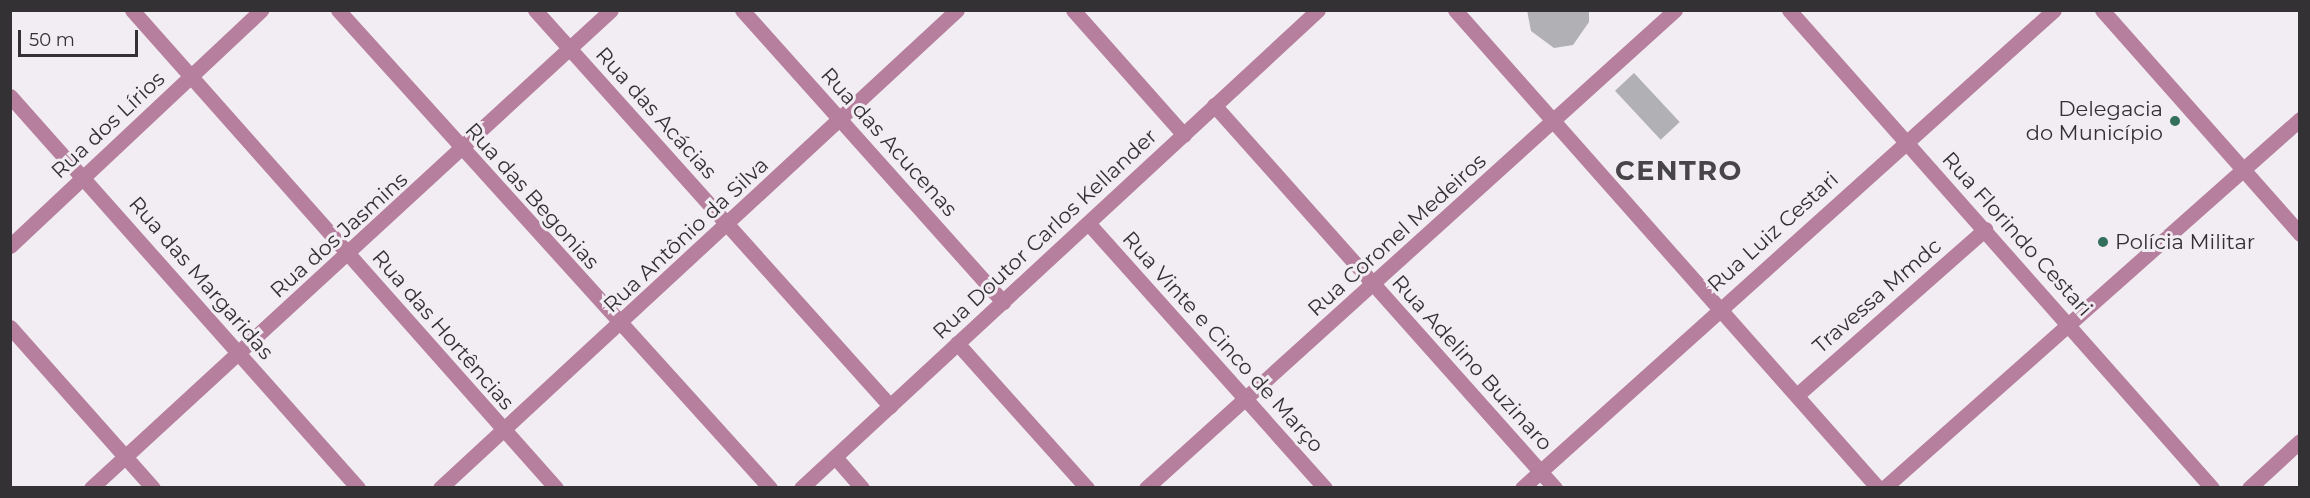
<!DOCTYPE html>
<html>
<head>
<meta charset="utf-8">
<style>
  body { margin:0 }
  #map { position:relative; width:2310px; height:498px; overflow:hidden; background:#f1edf3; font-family:Montserrat,sans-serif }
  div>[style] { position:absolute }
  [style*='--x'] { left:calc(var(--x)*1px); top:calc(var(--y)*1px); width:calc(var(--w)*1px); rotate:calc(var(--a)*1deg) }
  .building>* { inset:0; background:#b0b0b5; transform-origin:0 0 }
  .minor>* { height:15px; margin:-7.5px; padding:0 7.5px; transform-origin:7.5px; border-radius:7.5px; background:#b67f9d }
  .dots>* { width:16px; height:16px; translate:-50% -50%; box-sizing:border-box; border:3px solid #f1edf3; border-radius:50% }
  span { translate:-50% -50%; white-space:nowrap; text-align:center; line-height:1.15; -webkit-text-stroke:6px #f1edf3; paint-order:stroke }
  .poi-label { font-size:21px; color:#333133 }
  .right { translate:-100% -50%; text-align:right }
  .left { translate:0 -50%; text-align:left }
  .street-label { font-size:21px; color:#333133 }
  .district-label { font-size:27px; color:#484549; font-weight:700; letter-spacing:1.5px }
  .frame { position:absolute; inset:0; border:12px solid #333133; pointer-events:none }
  .scale { position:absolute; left:18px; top:30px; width:120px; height:27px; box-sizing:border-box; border:3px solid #333133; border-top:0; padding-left:8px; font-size:18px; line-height:21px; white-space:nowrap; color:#333133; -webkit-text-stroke:4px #f1edf3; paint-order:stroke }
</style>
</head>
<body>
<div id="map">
  <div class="building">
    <i style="clip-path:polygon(1527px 10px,1589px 10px,1589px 22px,1573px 45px,1554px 48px,1531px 31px)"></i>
    <i style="left:1634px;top:73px;width:67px;height:26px;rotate:47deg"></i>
  </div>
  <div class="minor">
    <i style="--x:132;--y:10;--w:639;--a:48.43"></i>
    <i style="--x:338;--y:10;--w:644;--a:47.89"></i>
    <i style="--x:535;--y:10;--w:532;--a:48.12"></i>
    <i style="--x:742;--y:10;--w:392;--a:48.2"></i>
    <i style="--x:1073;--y:10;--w:167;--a:48.4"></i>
    <i style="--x:1455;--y:10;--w:638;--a:48.49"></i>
    <i style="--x:1789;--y:10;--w:638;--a:48.49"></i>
    <i style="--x:2102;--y:10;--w:299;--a:48.5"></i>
    <i style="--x:10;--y:96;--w:524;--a:48.4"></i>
    <i style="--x:1214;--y:105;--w:513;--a:48.32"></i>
    <i style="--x:1089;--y:224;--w:354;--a:48.2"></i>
    <i style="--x:10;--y:246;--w:345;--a:-43.2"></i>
    <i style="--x:10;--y:327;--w:215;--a:48.4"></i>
    <i style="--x:957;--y:343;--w:195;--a:48.1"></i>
    <i style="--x:1797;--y:395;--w:251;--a:-41.4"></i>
    <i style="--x:835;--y:457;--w:41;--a:48.9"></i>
    <i style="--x:91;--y:488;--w:706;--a:-42.59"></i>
    <i style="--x:440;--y:488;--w:704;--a:-42.76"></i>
    <i style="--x:801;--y:488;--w:704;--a:-42.76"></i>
    <i style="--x:1146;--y:488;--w:713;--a:-42.1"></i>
    <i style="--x:1522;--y:488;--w:715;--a:-41.94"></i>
    <i style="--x:1884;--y:488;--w:556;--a:-41.57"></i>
    <i style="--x:2249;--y:488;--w:69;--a:-42.7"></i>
  </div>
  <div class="dots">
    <i style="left:2175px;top:121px;background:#336f5a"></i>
    <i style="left:2103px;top:242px;background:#336f5a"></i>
  </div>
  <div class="poi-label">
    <span class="right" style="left:2163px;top:121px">Delegacia<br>do Município</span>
    <span class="left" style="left:2115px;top:242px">Polícia Militar</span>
  </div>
  <div class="street-label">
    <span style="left:656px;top:113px;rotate:48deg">Rua das Acácias</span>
    <span style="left:108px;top:125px;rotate:-43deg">Rua dos Lírios</span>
    <span style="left:889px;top:142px;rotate:48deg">Rua das Acucenas</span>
    <span style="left:532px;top:196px;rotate:48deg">Rua das Begonias</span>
    <span style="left:1773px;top:232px;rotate:-42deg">Rua Luiz Cestari</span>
    <span style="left:1045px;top:234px;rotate:-43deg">Rua Doutor Carlos Kellander</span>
    <span style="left:2017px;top:234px;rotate:48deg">Rua Florindo Cestari</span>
    <span style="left:339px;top:235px;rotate:-42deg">Rua dos Jasmins</span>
    <span style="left:686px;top:235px;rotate:-43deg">Rua Antônio da Silva</span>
    <span style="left:1397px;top:235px;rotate:-42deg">Rua Coronel Medeiros</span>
    <span style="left:201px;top:278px;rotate:49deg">Rua das Margaridas</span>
    <span style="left:1877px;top:296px;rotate:-41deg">Travessa Mmdc</span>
    <span style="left:443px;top:330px;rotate:49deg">Rua das Hortências</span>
    <span style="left:1223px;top:342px;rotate:48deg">Rua Vinte e Cinco de Março</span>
    <span style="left:1472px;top:363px;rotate:48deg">Rua Adelino Buzinaro</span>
  </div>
  <div class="district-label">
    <span style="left:1679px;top:171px">CENTRO</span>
  </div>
  <div class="frame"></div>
  <div class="scale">50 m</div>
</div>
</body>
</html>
